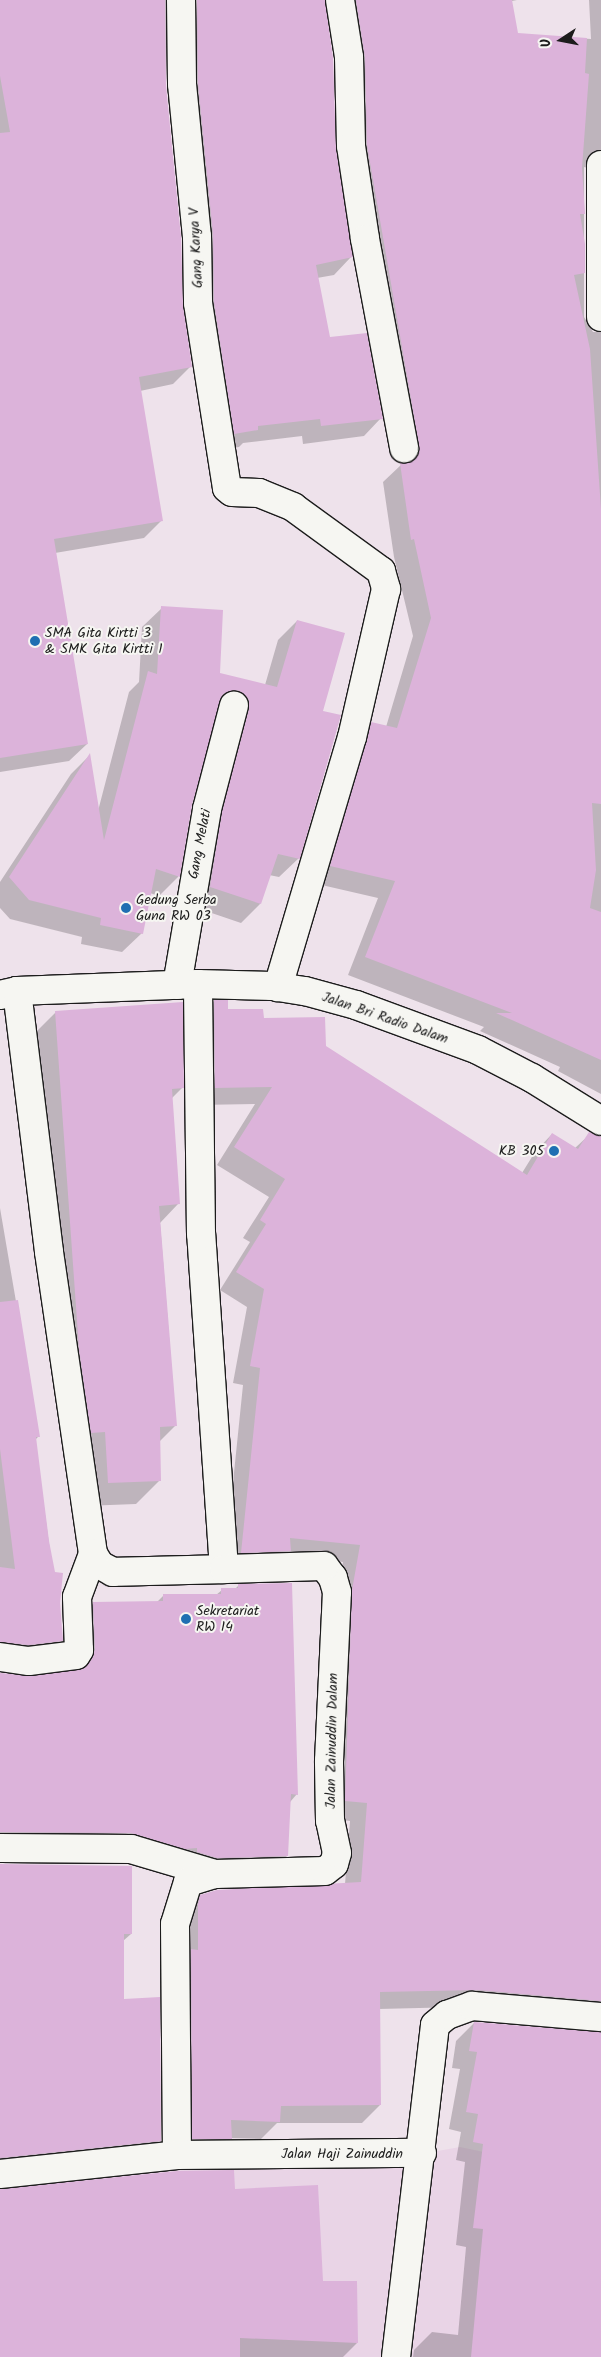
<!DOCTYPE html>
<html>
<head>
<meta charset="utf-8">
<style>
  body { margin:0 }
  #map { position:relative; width:601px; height:2357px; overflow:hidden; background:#eee2eb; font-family:Kalam,sans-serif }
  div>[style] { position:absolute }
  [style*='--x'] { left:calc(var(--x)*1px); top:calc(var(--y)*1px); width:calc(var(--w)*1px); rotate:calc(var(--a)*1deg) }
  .built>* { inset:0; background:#e9d4e6 }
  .shadow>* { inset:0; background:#0003 }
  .building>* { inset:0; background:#dcb3da }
  .roads { filter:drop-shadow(1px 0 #1c1c1c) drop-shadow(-1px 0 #1c1c1c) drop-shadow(0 1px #1c1c1c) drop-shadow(0 -1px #1c1c1c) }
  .street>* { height:28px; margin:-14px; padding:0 14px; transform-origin:14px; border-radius:14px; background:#f6f6f2 }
  .dots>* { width:14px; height:14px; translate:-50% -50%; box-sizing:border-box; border:2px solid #f6f6f2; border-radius:50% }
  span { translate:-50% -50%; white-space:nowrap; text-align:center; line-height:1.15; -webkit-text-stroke:4px #f6f6f2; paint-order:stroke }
  .street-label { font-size:14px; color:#1c1c1c }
  .poi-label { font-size:14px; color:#1c1c1c }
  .left { translate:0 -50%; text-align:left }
  .right { translate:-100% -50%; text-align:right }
  .north { position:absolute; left:536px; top:15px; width:50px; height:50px; -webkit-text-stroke:4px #f6f6f2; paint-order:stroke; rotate:259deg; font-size:14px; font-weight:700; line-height:20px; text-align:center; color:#1c1c1c }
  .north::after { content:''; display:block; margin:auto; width:18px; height:22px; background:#1c1c1c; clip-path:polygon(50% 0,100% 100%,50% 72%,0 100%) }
</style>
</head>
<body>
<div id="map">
  <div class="built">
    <i style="clip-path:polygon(460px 2147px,594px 2175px,601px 2357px,0 2357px,0 2166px,398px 2158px)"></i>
  </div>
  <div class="shadow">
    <i style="clip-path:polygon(evenodd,0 0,517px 0,390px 26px,591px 39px,589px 0,601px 0,601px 1094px,558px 1071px,560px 1067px,480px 1031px,484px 1027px,348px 975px,378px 898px,313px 883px,354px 741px,372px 724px,386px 727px,413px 636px,394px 557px,383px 482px,402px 464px,349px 163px,335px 8px,324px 4px,334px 148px,351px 257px,334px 275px,317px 278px,329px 338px,381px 418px,364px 436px,303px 444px,302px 436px,243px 443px,239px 447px,217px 451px,177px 9px,166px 3px,165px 86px,181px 306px,191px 366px,173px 384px,140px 391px,162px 520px,144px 538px,55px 553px,87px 744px,69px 761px,0 772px,0 0,584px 167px,592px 169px,599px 183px,597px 332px,593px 332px,584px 317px,584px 167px)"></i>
    <i style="clip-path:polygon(evenodd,162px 608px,218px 674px,265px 685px,278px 640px,297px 621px,322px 712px,299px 858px,279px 877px,269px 875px,260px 904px,241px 923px,191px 906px,230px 729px,217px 709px,191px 805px,178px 877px,159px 896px,150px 893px,142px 933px,122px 952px,81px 944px,82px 937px,10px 919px,0 908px,0 882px,71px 774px,89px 756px,98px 811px,129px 692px,139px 682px,142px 627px,162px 608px,246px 704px,249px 704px,250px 715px,246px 704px)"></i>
    <i style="clip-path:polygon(214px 1001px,227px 1010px,262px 1019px,324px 1046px,522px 1173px,535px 1152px,552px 1134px,575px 1148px,588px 1136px,601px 1144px,601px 2357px,413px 2357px,414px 2350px,432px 2332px,458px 2335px,466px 2247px,456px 2245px,465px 2162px,456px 2160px,461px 2132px,449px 2129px,460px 2069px,452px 2068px,456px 2041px,474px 2023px,598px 2034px,592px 2021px,460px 2007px,379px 2009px,380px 2105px,362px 2123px,277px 2123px,261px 2139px,231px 2138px,213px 2156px,175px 2156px,183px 1914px,201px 1896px,345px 1884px,350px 1821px,328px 1818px,335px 1609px,343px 1562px,284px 1556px,224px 1570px,243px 1385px,233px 1383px,247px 1307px,220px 1290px,250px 1242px,243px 1238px,269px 1197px,217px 1165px,255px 1104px,198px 1105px,197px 1019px)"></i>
    <i style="clip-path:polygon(56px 1012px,182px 1088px,171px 1099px,178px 1204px,160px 1223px,176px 1425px,159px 1442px,160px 1480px,136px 1504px,84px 1506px,32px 1036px)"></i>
    <i style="clip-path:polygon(0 1208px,39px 1436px,35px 1440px,62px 1640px,45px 1657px,0 1660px)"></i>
    <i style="clip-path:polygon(239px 1585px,297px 1794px,290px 1802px,287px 1856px,271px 1872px,181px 1868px,0 1848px,0 1674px,27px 1678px,77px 1671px,77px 1620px,93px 1604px,157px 1602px,164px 1595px,216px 1595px,222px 1590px,235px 1589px)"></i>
    <i style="clip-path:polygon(0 1865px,131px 1934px,123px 1941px,123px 2000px,160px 2140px,144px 2157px,0 2172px)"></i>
    <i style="clip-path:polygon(0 2190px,234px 2191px,321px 2282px,357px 2343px,343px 2357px,0 2357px)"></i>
  </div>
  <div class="building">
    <i style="clip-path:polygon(0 0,165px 0,166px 86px,181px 237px,183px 305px,192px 367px,139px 377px,163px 521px,54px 539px,88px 744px,0 758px,0 133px,10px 132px,0 76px)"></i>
    <i style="clip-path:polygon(197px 0,325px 0,333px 58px,336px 148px,353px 257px,316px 265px,330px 337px,367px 333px,383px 419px,321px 426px,320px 419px,258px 426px,258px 430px,234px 434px,214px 302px,213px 234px,198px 83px)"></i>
    <i style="clip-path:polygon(356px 0,512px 0,518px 33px,587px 38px,585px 73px,589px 74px,582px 168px,585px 214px,580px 214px,585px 244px,585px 273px,574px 275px,590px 349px,601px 509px,601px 804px,592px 803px,596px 870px,590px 908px,601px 912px,601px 1060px,496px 1013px,512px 1013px,365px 957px,395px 881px,330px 866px,371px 722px,397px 728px,431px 618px,414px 539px,411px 540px,400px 463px,414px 460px,419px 445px,367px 145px,365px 57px)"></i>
    <i style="clip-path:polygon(161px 606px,223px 610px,220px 673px,277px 687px,297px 620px,345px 633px,323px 711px,341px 715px,300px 859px,278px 854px,261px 904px,210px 887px,222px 812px,249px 708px,249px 700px,238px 690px,223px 694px,192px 805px,180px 877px,156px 869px,143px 934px,100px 925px,101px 918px,29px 900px,9px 877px,90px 753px,104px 840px,148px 671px,157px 674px)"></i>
    <i style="clip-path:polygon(214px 1000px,228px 1000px,228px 1009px,263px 1009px,264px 1018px,325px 1017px,326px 1046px,527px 1175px,552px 1133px,578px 1149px,589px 1132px,601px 1137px,601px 2001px,478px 1990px,380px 1992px,381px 2105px,281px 2106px,280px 2122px,231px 2120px,232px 2139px,192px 2139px,191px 1949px,198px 1950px,198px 1904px,200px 1895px,217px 1890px,361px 1882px,367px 1803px,345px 1801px,352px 1590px,360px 1545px,290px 1538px,291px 1551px,241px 1553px,260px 1368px,250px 1366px,264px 1289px,236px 1272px,266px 1224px,260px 1220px,285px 1179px,234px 1147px,272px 1087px,215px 1088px)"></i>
    <i style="clip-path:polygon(183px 1002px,184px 1088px,172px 1089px,180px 1204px,159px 1206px,177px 1426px,160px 1427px,161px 1481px,108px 1483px,105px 1432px,91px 1433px,79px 1349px,55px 1011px)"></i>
    <i style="clip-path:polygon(18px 1300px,40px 1437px,36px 1437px,49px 1541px,55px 1572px,63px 1573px,60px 1603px,63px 1641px,29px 1645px,0 1642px,0 1567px,15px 1569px,0 1449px,0 1302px)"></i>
    <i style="clip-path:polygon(292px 1583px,298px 1795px,291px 1794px,288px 1856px,217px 1858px,197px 1852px,197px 1848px,185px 1849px,131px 1833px,0 1832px,0 1673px,31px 1676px,85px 1668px,95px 1650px,93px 1602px,163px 1601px,163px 1594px,221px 1594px,221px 1588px,238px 1588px,238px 1584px)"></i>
    <i style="clip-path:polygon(0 1864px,132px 1866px,132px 1934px,124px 1934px,124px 1999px,160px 1997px,161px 2141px,0 2158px)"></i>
    <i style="clip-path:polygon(474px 2022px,601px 2032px,601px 2357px,471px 2357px,483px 2229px,473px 2228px,483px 2144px,473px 2142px,478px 2114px,466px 2112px,477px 2052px,469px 2051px)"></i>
    <i style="clip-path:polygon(234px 2170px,235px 2189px,318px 2185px,323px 2281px,357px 2281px,358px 2343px,240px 2338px,240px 2357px,0 2357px,0 2189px,178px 2171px)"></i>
  </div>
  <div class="roads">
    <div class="street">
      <i style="--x:181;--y:0;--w:84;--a:89.3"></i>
      <i style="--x:182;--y:84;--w:153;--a:84.4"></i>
      <i style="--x:197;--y:236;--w:67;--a:89.1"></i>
      <i style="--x:198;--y:303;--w:187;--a:81.1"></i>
      <i style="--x:227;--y:488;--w:6;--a:39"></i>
      <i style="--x:232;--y:492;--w:27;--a:2"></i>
      <i style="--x:259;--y:493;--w:37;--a:22"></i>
      <i style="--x:293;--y:507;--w:109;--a:36"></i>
      <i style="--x:381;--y:571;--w:19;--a:74"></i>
      <i style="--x:386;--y:589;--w:152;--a:102.9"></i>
      <i style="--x:352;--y:737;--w:261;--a:106.5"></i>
      <i style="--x:340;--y:0;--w:58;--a:81"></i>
      <i style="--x:349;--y:57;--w:89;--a:88.7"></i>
      <i style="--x:351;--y:146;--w:94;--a:81.4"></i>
      <i style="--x:365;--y:239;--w:213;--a:79.4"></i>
      <i style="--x:601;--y:165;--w:152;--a:90"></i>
      <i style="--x:177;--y:985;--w:179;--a:-80.3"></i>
      <i style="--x:207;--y:809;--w:107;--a:-75.4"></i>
      <i style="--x:17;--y:991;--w:263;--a:83"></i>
      <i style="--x:49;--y:1252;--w:305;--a:81.7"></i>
      <i style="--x:93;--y:1554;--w:13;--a:58"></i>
      <i style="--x:100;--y:1565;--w:15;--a:28"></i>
      <i style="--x:113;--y:1572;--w:111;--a:-1.5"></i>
      <i style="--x:224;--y:1569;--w:336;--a:-93.9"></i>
      <i style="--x:201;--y:1234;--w:250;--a:-90.7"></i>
      <i style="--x:0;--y:995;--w:17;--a:-13"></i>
      <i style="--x:17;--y:991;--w:181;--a:-2.2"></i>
      <i style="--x:198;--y:984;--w:74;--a:1.5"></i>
      <i style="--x:272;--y:986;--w:33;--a:9"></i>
      <i style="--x:305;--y:991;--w:53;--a:15.4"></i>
      <i style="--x:356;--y:1005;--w:130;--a:20.2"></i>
      <i style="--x:478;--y:1050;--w:61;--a:27.4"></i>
      <i style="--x:532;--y:1078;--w:81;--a:31.9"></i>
      <i style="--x:0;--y:1657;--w:29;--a:8"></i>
      <i style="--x:29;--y:1661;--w:47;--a:-7.3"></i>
      <i style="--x:76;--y:1655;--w:6;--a:-59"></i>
      <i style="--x:79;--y:1650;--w:53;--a:-92.2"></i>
      <i style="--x:77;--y:1597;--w:46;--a:-69.6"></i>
      <i style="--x:0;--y:1848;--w:131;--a:0.4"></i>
      <i style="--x:131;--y:1849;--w:88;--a:16.6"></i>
      <i style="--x:177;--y:2155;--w:231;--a:-90.5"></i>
      <i style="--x:175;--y:1924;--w:44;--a:-72.8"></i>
      <i style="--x:188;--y:1882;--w:28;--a:-17"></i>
      <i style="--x:215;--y:1874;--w:110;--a:-1.6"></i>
      <i style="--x:325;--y:1871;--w:11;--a:-38"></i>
      <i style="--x:334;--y:1864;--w:11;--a:-75"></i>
      <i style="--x:337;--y:1853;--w:33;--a:-102"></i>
      <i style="--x:330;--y:1821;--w:60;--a:-91"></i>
      <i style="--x:329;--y:1761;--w:169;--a:-87.3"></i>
      <i style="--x:337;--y:1592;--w:15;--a:-106"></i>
      <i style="--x:333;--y:1578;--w:15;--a:-127"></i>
      <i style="--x:324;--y:1566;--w:100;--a:178.3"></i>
      <i style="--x:0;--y:2174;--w:178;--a:-6.1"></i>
      <i style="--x:177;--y:2155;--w:245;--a:-0.5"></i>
      <i style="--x:396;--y:2357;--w:334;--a:-83.3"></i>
      <i style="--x:435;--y:2025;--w:16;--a:-40"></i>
      <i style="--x:447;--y:2015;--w:27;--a:-20"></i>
      <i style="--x:472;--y:2006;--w:129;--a:4.9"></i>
    </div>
  </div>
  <div class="dots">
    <i style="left:35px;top:641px;background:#1f6fb2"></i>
    <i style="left:126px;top:908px;background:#1f6fb2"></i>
    <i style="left:554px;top:1151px;background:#1f6fb2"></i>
    <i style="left:186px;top:1619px;background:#1f6fb2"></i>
  </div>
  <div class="street-label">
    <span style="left:196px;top:248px;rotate:-93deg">Gang Karya V</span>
    <span style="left:200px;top:844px;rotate:-79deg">Gang Melati</span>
    <span style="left:385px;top:1018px;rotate:19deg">Jalan Bri Radio Dalam</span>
    <span style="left:332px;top:1741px;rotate:-89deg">Jalan Zainuddin Dalam</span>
    <span style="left:342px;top:2154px">Jalan Haji Zainuddin</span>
  </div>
  <div class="poi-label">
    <span class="left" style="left:45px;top:641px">SMA Gita Kirtti 3<br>&amp; SMK Gita Kirtti 1</span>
    <span class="left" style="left:136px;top:908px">Gedung Serba<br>Guna RW 03</span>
    <span class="right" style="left:544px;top:1151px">KB 305</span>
    <span class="left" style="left:196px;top:1619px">Sekretariat<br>RW 14</span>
  </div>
  <div class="north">U</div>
</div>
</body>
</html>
